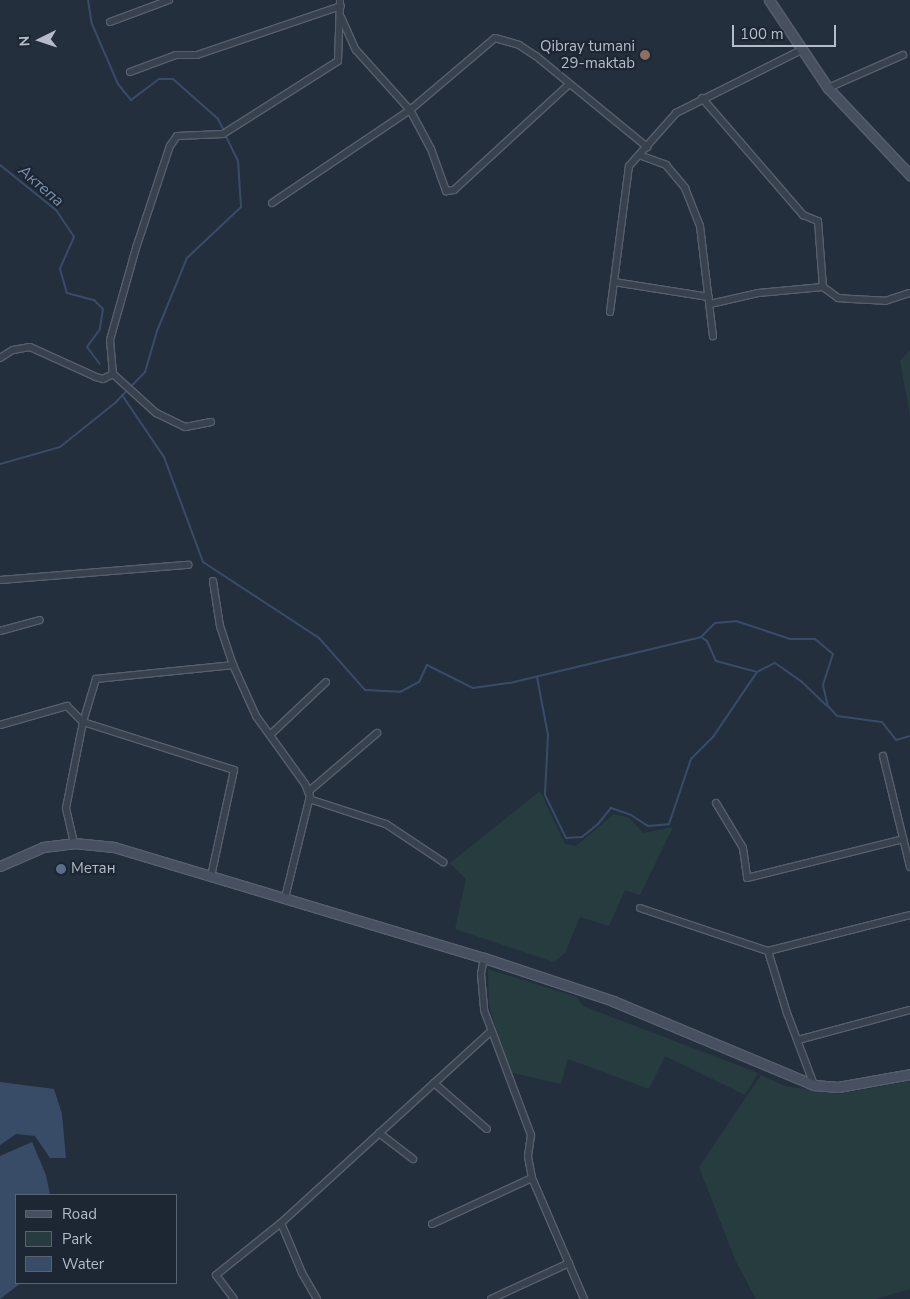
<!DOCTYPE html>
<html>
<head>
<meta charset="utf-8">
<style>
  body { margin:0 }
  #map { position:relative; width:910px; height:1299px; overflow:hidden; background:#242f3e; font-family:"Nunito Sans",sans-serif }
  div>[style] { position:absolute }
  [style*='--x'] { left:calc(var(--x)*1px); top:calc(var(--y)*1px); width:calc(var(--w)*1px); rotate:calc(var(--a)*1deg) }
  .green>* { inset:0; background:#263c3f }
  .water>* { inset:0; background:#394c67 }
  .stream>* { height:2px; margin:-1px; padding:0 1px; transform-origin:1px; border-radius:1px; background:#394c67 }
  .roads { filter:drop-shadow(1px 0 #565f6c) drop-shadow(-1px 0 #565f6c) drop-shadow(0 1px #565f6c) drop-shadow(0 -1px #565f6c) }
  .minor>* { height:6px; margin:-3px; padding:0 3px; transform-origin:3px; border-radius:3px; background:#38414e }
  .secondary>* { height:9px; margin:-4.5px; padding:0 4.5px; transform-origin:4.5px; border-radius:4.5px; background:#465061 }
  .dots>* { width:14px; height:14px; translate:-50% -50%; box-sizing:border-box; border:2px solid #1d2633; border-radius:50% }
  span { translate:-50% -50%; white-space:nowrap; text-align:center; line-height:1.15; -webkit-text-stroke:4.5px #1d2633; paint-order:stroke }
  .poi-label { font-size:15px; color:#b4bcc9 }
  .right { translate:-100% -50%; text-align:right }
  .left { translate:0 -50%; text-align:left }
  .water-label { font-size:16px; color:#7c92b1; font-style:italic }
  .legend { position:absolute; left:15px; top:1194px; width:162px; height:90px; box-sizing:border-box; background:#1d2633; border:1px solid #59626f; margin:0; padding:6px 9px; list-style:none; font-size:15px; color:#b4bcc9 }
  .legend li { display:flex; align-items:center; gap:10px; height:25px }
  .legend b { width:25px; border:1px solid #59626f }
  .north { position:absolute; left:15px; top:15px; width:50px; height:50px; -webkit-text-stroke:4px #1d2633; paint-order:stroke; rotate:266deg; font-size:14px; font-weight:700; line-height:20px; text-align:center; color:#b4bcc9 }
  .north::after { content:''; display:block; margin:auto; width:18px; height:22px; background:#b4bcc9; clip-path:polygon(50% 0,100% 100%,50% 72%,0 100%) }
  .scale { position:absolute; left:732px; top:25px; width:104px; height:22px; box-sizing:border-box; border:2px solid #b4bcc9; border-top:0; padding-left:6px; font-size:15px; line-height:18px; white-space:nowrap; color:#b4bcc9; -webkit-text-stroke:4px #1d2633; paint-order:stroke }
</style>
</head>
<body>
<div id="map">
  <div class="green">
    <i style="clip-path:polygon(910px 350px,910px 415px,900px 361px)"></i>
    <i style="clip-path:polygon(540px 791px,565px 844px,576px 846px,614px 814px,630px 818px,643px 833px,673px 827px,640px 895px,625px 890px,609px 926px,580px 917px,565px 953px,554px 962px,455px 929px,466px 879px,450px 863px)"></i>
    <i style="clip-path:polygon(488px 969px,577px 997px,583px 1006px,758px 1073px,745px 1095px,665px 1056px,649px 1089px,568px 1059px,561px 1084px,508px 1072px,489px 1005px)"></i>
    <i style="clip-path:polygon(761px 1075px,785px 1086px,838px 1094px,910px 1081px,910px 1289px,876px 1299px,756px 1299px,736px 1262px,699px 1167px)"></i>
  </div>
  <div class="water">
    <i style="clip-path:polygon(0 1082px,54px 1089px,62px 1114px,66px 1158px,50px 1158px,35px 1136px,16px 1134px,0 1145px)"></i>
    <i style="clip-path:polygon(32px 1142px,46px 1175px,50px 1195px,16px 1195px,16px 1283px,21px 1283px,0 1299px,0 1156px)"></i>
  </div>
  <div class="stream">
    <i style="--x:88;--y:0;--w:24;--a:81"></i>
    <i style="--x:92;--y:24;--w:65;--a:66.6"></i>
    <i style="--x:118;--y:84;--w:21;--a:51"></i>
    <i style="--x:131;--y:100;--w:35;--a:-37"></i>
    <i style="--x:159;--y:79;--w:14;--a:0"></i>
    <i style="--x:173;--y:79;--w:60;--a:41.6"></i>
    <i style="--x:218;--y:119;--w:13;--a:63"></i>
    <i style="--x:0;--y:165;--w:72;--a:38.8"></i>
    <i style="--x:56;--y:210;--w:32;--a:56"></i>
    <i style="--x:74;--y:237;--w:35;--a:114"></i>
    <i style="--x:60;--y:269;--w:25;--a:74"></i>
    <i style="--x:67;--y:293;--w:28;--a:15"></i>
    <i style="--x:94;--y:300;--w:13;--a:45"></i>
    <i style="--x:103;--y:309;--w:20;--a:99"></i>
    <i style="--x:100;--y:329;--w:22;--a:126"></i>
    <i style="--x:87;--y:347;--w:21;--a:53"></i>
    <i style="--x:122;--y:395;--w:75;--a:55.9"></i>
    <i style="--x:164;--y:457;--w:112;--a:69.6"></i>
    <i style="--x:203;--y:562;--w:139;--a:33.2"></i>
    <i style="--x:319;--y:638;--w:69;--a:48.5"></i>
    <i style="--x:365;--y:690;--w:35;--a:3"></i>
    <i style="--x:400;--y:692;--w:21;--a:-28"></i>
    <i style="--x:419;--y:682;--w:19;--a:-65"></i>
    <i style="--x:427;--y:665;--w:51;--a:26.6"></i>
    <i style="--x:473;--y:688;--w:37;--a:-8"></i>
    <i style="--x:510;--y:683;--w:196;--a:-13.5"></i>
    <i style="--x:701;--y:637;--w:20;--a:-45"></i>
    <i style="--x:715;--y:623;--w:21;--a:-5"></i>
    <i style="--x:736;--y:621;--w:57;--a:18.4"></i>
    <i style="--x:790;--y:639;--w:25;--a:0"></i>
    <i style="--x:815;--y:639;--w:23;--a:40"></i>
    <i style="--x:833;--y:654;--w:33;--a:108"></i>
    <i style="--x:823;--y:685;--w:22;--a:77"></i>
    <i style="--x:828;--y:706;--w:13;--a:48"></i>
    <i style="--x:837;--y:716;--w:45;--a:7.6"></i>
    <i style="--x:882;--y:722;--w:23;--a:52"></i>
    <i style="--x:896;--y:740;--w:15;--a:-16"></i>
    <i style="--x:0;--y:464;--w:62;--a:-15.8"></i>
    <i style="--x:60;--y:447;--w:70;--a:-38.7"></i>
    <i style="--x:115;--y:403;--w:43;--a:-45.9"></i>
    <i style="--x:145;--y:372;--w:43;--a:-73.7"></i>
    <i style="--x:157;--y:331;--w:79;--a:-67.7"></i>
    <i style="--x:187;--y:258;--w:74;--a:-43.4"></i>
    <i style="--x:241;--y:207;--w:46;--a:-93.7"></i>
    <i style="--x:238;--y:161;--w:28;--a:-116"></i>
    <i style="--x:701;--y:637;--w:7;--a:34"></i>
    <i style="--x:707;--y:641;--w:22;--a:66"></i>
    <i style="--x:716;--y:661;--w:42;--a:15"></i>
    <i style="--x:537;--y:677;--w:59;--a:79.3"></i>
    <i style="--x:548;--y:735;--w:60;--a:92.9"></i>
    <i style="--x:545;--y:795;--w:48;--a:64"></i>
    <i style="--x:566;--y:838;--w:16;--a:-4"></i>
    <i style="--x:582;--y:837;--w:21;--a:-39"></i>
    <i style="--x:598;--y:824;--w:21;--a:-51"></i>
    <i style="--x:611;--y:808;--w:21;--a:19"></i>
    <i style="--x:631;--y:815;--w:20;--a:33"></i>
    <i style="--x:648;--y:826;--w:21;--a:-5"></i>
    <i style="--x:669;--y:824;--w:69;--a:-71.3"></i>
    <i style="--x:691;--y:759;--w:31;--a:-45"></i>
    <i style="--x:713;--y:737;--w:78;--a:-55.9"></i>
    <i style="--x:757;--y:672;--w:20;--a:-27"></i>
    <i style="--x:775;--y:663;--w:32;--a:35"></i>
    <i style="--x:801;--y:681;--w:35;--a:44"></i>
  </div>
  <div class="roads">
    <div class="minor">
      <i style="--x:341;--y:17;--w:36;--a:66"></i>
      <i style="--x:356;--y:50;--w:81;--a:48"></i>
      <i style="--x:410;--y:110;--w:44;--a:61.7"></i>
      <i style="--x:431;--y:149;--w:45;--a:70.3"></i>
      <i style="--x:446;--y:191;--w:8;--a:-7"></i>
      <i style="--x:454;--y:190;--w:155;--a:-42.6"></i>
      <i style="--x:110;--y:22;--w:63;--a:-20.4"></i>
      <i style="--x:130;--y:72;--w:49;--a:-20.3"></i>
      <i style="--x:176;--y:55;--w:21;--a:0"></i>
      <i style="--x:197;--y:55;--w:152;--a:-18.8"></i>
      <i style="--x:828;--y:88;--w:82;--a:-23.7"></i>
      <i style="--x:702;--y:98;--w:155;--a:49.2"></i>
      <i style="--x:803;--y:215;--w:16;--a:22"></i>
      <i style="--x:818;--y:221;--w:66;--a:85.7"></i>
      <i style="--x:639;--y:155;--w:29;--a:20"></i>
      <i style="--x:666;--y:165;--w:30;--a:50"></i>
      <i style="--x:685;--y:188;--w:41;--a:68.5"></i>
      <i style="--x:700;--y:226;--w:111;--a:83.3"></i>
      <i style="--x:272;--y:203;--w:166;--a:-34"></i>
      <i style="--x:410;--y:110;--w:111;--a:-40.3"></i>
      <i style="--x:495;--y:38;--w:25;--a:16"></i>
      <i style="--x:519;--y:45;--w:20;--a:33"></i>
      <i style="--x:536;--y:56;--w:144;--a:39.3"></i>
      <i style="--x:614;--y:282;--w:96;--a:9"></i>
      <i style="--x:710;--y:304;--w:49;--a:-12.9"></i>
      <i style="--x:758;--y:293;--w:65;--a:-5.3"></i>
      <i style="--x:823;--y:287;--w:19;--a:36"></i>
      <i style="--x:838;--y:298;--w:14;--a:4"></i>
      <i style="--x:852;--y:299;--w:33;--a:3"></i>
      <i style="--x:885;--y:301;--w:26;--a:-18"></i>
      <i style="--x:610;--y:312;--w:147;--a:-82.6"></i>
      <i style="--x:629;--y:166;--w:71;--a:-48.4"></i>
      <i style="--x:676;--y:113;--w:142;--a:-26.7"></i>
      <i style="--x:0;--y:358;--w:15;--a:-32"></i>
      <i style="--x:13;--y:350;--w:17;--a:-10"></i>
      <i style="--x:30;--y:347;--w:72;--a:24.4"></i>
      <i style="--x:96;--y:377;--w:7;--a:16"></i>
      <i style="--x:103;--y:379;--w:11;--a:-27"></i>
      <i style="--x:211;--y:422;--w:26;--a:169"></i>
      <i style="--x:185;--y:427;--w:32;--a:-154"></i>
      <i style="--x:156;--y:413;--w:58;--a:-137.8"></i>
      <i style="--x:113;--y:374;--w:34;--a:-95"></i>
      <i style="--x:110;--y:340;--w:96;--a:-74.2"></i>
      <i style="--x:136;--y:248;--w:108;--a:-71.6"></i>
      <i style="--x:170;--y:146;--w:12;--a:-55"></i>
      <i style="--x:177;--y:136;--w:46;--a:-2.5"></i>
      <i style="--x:223;--y:134;--w:136;--a:-32.4"></i>
      <i style="--x:338;--y:61;--w:61;--a:-88.1"></i>
      <i style="--x:0;--y:580;--w:189;--a:-4.6"></i>
      <i style="--x:213;--y:581;--w:46;--a:81.2"></i>
      <i style="--x:220;--y:626;--w:41;--a:71.6"></i>
      <i style="--x:233;--y:665;--w:56;--a:65.7"></i>
      <i style="--x:256;--y:716;--w:84;--a:54.2"></i>
      <i style="--x:305;--y:784;--w:13;--a:67"></i>
      <i style="--x:310;--y:796;--w:105;--a:103.8"></i>
      <i style="--x:0;--y:631;--w:41;--a:-15.4"></i>
      <i style="--x:0;--y:725;--w:70;--a:-15.8"></i>
      <i style="--x:67;--y:706;--w:23;--a:45"></i>
      <i style="--x:83;--y:722;--w:158;--a:17.6"></i>
      <i style="--x:234;--y:770;--w:108;--a:102.2"></i>
      <i style="--x:270;--y:735;--w:77;--a:-43.4"></i>
      <i style="--x:883;--y:756;--w:114;--a:76.3"></i>
      <i style="--x:308;--y:792;--w:91;--a:-40.5"></i>
      <i style="--x:309;--y:799;--w:81;--a:18"></i>
      <i style="--x:386;--y:824;--w:69;--a:33.7"></i>
      <i style="--x:716;--y:803;--w:52;--a:59"></i>
      <i style="--x:743;--y:848;--w:30;--a:82"></i>
      <i style="--x:747;--y:878;--w:161;--a:-14"></i>
      <i style="--x:74;--y:843;--w:36;--a:-103"></i>
      <i style="--x:66;--y:808;--w:88;--a:-78.8"></i>
      <i style="--x:83;--y:722;--w:45;--a:-73.2"></i>
      <i style="--x:96;--y:679;--w:138;--a:-5.8"></i>
      <i style="--x:640;--y:908;--w:135;--a:18.6"></i>
      <i style="--x:768;--y:951;--w:146;--a:-14.2"></i>
      <i style="--x:768;--y:951;--w:65;--a:73"></i>
      <i style="--x:787;--y:1013;--w:77;--a:69.4"></i>
      <i style="--x:484;--y:958;--w:16;--a:101"></i>
      <i style="--x:481;--y:974;--w:36;--a:85"></i>
      <i style="--x:484;--y:1010;--w:134;--a:69.4"></i>
      <i style="--x:531;--y:1135;--w:22;--a:98"></i>
      <i style="--x:528;--y:1157;--w:21;--a:79"></i>
      <i style="--x:532;--y:1178;--w:132;--a:66.7"></i>
      <i style="--x:798;--y:1040;--w:116;--a:-15"></i>
      <i style="--x:434;--y:1083;--w:70;--a:41"></i>
      <i style="--x:379;--y:1133;--w:43;--a:37.4"></i>
      <i style="--x:281;--y:1223;--w:54;--a:67.2"></i>
      <i style="--x:302;--y:1273;--w:30;--a:60"></i>
      <i style="--x:432;--y:1224;--w:110;--a:-24.7"></i>
      <i style="--x:234;--y:1299;--w:30;--a:-127"></i>
      <i style="--x:216;--y:1275;--w:83;--a:-38.7"></i>
      <i style="--x:281;--y:1223;--w:285;--a:-42.4"></i>
      <i style="--x:491;--y:1299;--w:86;--a:-24.8"></i>
    </div>
    <div class="secondary">
      <i style="--x:769;--y:0;--w:106;--a:56.2"></i>
      <i style="--x:828;--y:88;--w:120;--a:46.7"></i>
      <i style="--x:0;--y:866;--w:47;--a:-23.8"></i>
      <i style="--x:43;--y:847;--w:31;--a:-7"></i>
      <i style="--x:74;--y:843;--w:40;--a:5.7"></i>
      <i style="--x:114;--y:847;--w:386;--a:16.7"></i>
      <i style="--x:484;--y:958;--w:136;--a:18.4"></i>
      <i style="--x:613;--y:1001;--w:218;--a:22.7"></i>
      <i style="--x:814;--y:1085;--w:24;--a:5"></i>
      <i style="--x:838;--y:1087;--w:73;--a:-10.2"></i>
    </div>
  </div>
  <div class="dots">
    <i style="left:645px;top:55px;background:#8d6e63"></i>
    <i style="left:61px;top:869px;background:#5c6f8a"></i>
  </div>
  <div class="poi-label">
    <span class="right" style="left:635px;top:55px">Qibray tumani<br>29-maktab</span>
    <span class="left" style="left:71px;top:869px">Метан</span>
  </div>
  <div class="water-label">
    <span style="left:41px;top:186px;rotate:41deg">Актепа</span>
  </div>
  <ul class="legend">
  <li><b style="height:6px;background:#465061"></b>Road</li>
  <li><b style="height:14px;background:#263c3f"></b>Park</li>
  <li><b style="height:14px;background:#394c67"></b>Water</li>
  </ul>
  <div class="north">N</div>
  <div class="scale">100 m</div>
</div>
</body>
</html>
